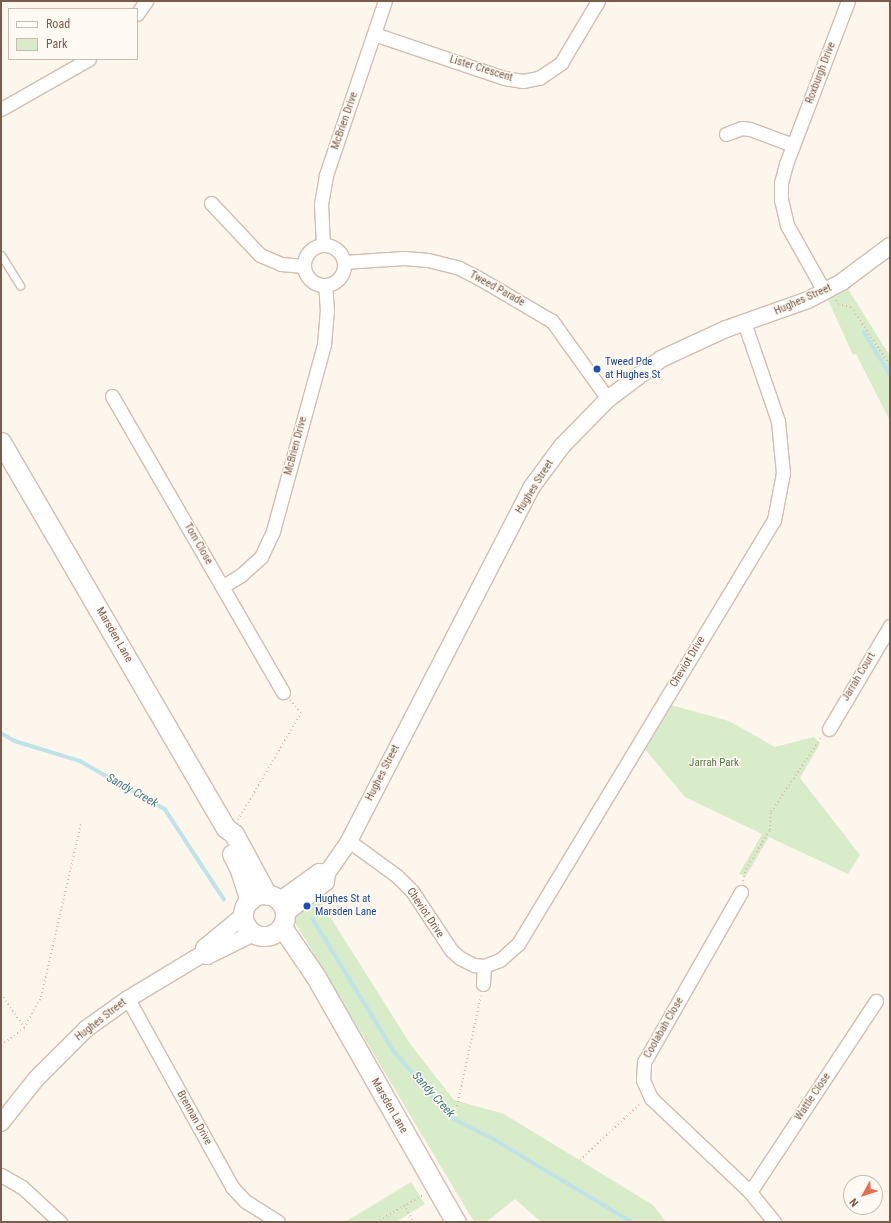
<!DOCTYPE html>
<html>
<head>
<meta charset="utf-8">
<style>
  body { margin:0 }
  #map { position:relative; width:891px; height:1223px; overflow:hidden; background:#fdf6ec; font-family:"Roboto Condensed",sans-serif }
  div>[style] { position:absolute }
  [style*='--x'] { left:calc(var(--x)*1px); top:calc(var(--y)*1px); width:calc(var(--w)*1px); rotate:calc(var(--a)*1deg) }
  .green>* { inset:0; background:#d8ecc9 }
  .stream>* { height:3.5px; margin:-1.75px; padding:0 1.75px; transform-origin:1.75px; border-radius:1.75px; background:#bfe3e8 }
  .path>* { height:2px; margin-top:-1px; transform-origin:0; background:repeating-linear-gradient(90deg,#d9b8a5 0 1px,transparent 0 4px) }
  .roads { filter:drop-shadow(1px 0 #d1beb0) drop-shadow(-1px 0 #d1beb0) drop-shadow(0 1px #d1beb0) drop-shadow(0 -1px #d1beb0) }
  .service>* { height:7px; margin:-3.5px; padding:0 3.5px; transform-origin:3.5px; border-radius:3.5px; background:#fff }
  .minor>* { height:13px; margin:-6.5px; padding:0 6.5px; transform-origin:6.5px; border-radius:6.5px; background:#fff }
  .minor>.ring { margin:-6.5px; padding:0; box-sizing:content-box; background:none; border:13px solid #fff; border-radius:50% }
  .tertiary>* { height:16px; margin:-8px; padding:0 8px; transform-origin:8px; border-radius:8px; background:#fff }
  .secondary>* { height:19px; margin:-9.5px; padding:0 9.5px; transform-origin:9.5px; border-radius:9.5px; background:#fff }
  .secondary>.ring { margin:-9.5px; padding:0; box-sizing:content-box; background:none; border:19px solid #fff; border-radius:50% }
  .dots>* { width:11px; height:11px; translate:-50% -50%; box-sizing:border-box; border:2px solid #fffaf3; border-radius:50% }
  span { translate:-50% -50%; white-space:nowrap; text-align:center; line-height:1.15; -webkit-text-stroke:3px #fffaf3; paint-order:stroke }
  .street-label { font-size:11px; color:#7a5c4d }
  .transit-label { font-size:11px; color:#164399 }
  .left { translate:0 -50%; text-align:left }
  .park-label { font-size:11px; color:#537a41 }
  .water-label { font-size:12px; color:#437c86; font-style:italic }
  .frame { position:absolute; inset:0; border:2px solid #7a5c4d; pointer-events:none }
  .legend { position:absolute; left:8px; top:8px; width:130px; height:52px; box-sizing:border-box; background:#fffaf3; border:1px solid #cabbb1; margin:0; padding:5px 7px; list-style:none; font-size:12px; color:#7a5c4d }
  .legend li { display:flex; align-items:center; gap:8px; height:20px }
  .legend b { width:20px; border:1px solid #cabbb1 }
  .north { position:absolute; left:843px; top:1175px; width:40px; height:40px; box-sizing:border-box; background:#fffaf3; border:1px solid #cabbb1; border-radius:50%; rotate:231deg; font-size:11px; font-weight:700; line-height:16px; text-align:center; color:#7a5c4d }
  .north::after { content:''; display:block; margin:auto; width:14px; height:18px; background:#e76f51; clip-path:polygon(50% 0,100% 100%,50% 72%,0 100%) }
</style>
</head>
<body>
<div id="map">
  <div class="green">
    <i style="clip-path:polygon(843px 281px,890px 356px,890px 421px,856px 354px,853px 355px,824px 291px)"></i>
    <i style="clip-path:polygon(671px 705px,729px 721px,775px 747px,814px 737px,820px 744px,800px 778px,860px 855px,848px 874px,769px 837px,746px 876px,739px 874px,762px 834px,685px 797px,644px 748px)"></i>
    <i style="clip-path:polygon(317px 896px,411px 1045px,454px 1100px,504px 1114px,653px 1205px,666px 1222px,541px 1222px,515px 1199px,486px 1222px,474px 1222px,295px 922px,295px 914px)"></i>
    <i style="clip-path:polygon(411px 1182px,425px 1204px,396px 1222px,345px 1222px)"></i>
  </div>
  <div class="stream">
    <i style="--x:864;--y:332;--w:49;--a:58.2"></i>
    <i style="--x:1;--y:733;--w:16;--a:30"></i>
    <i style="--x:15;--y:741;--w:68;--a:17.1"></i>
    <i style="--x:80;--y:761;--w:98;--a:29.5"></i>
    <i style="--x:165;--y:809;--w:108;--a:56.8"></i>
    <i style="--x:313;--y:919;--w:155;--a:58.5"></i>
    <i style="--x:394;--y:1051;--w:87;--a:49.7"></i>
    <i style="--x:450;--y:1117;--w:53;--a:27.1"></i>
    <i style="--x:497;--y:1141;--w:157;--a:31"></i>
  </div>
  <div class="path">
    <i style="--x:836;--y:300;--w:4;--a:63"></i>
    <i style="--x:838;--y:304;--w:13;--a:13"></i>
    <i style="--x:851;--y:307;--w:70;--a:56.1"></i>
    <i style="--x:238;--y:820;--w:124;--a:-59.5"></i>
    <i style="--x:301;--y:713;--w:17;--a:-130"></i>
    <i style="--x:743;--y:881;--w:12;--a:-76"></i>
    <i style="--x:746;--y:869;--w:46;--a:-58.4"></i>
    <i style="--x:770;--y:830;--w:18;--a:-87"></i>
    <i style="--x:771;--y:812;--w:89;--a:-56"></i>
    <i style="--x:1;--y:994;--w:40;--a:55.1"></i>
    <i style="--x:1;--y:1045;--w:29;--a:-36"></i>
    <i style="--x:24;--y:1028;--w:35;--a:-61"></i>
    <i style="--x:41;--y:997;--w:178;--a:-77"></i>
    <i style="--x:457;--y:1106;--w:113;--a:-77.7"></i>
    <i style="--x:580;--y:1160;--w:83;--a:-43.1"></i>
    <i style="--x:404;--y:1205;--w:20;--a:60"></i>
    <i style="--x:376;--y:1222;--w:54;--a:-29.9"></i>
  </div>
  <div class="roads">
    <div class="service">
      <i style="--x:1;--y:255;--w:36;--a:58"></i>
    </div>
    <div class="minor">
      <i style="--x:137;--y:14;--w:16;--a:-55"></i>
      <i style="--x:374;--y:34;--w:137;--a:18.7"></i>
      <i style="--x:504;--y:78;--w:19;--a:9"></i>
      <i style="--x:523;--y:81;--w:16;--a:-11"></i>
      <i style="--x:539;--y:78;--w:27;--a:-34"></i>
      <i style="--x:561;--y:63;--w:72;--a:-59.2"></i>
      <i style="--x:1;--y:109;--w:101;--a:-29.6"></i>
      <i style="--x:726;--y:134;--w:17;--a:-21"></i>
      <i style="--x:742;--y:128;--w:8;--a:7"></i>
      <i style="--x:750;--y:129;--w:46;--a:20.4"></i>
      <i style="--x:211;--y:203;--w:71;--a:46.7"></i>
      <i style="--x:260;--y:255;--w:23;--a:23"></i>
      <i style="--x:281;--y:264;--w:23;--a:5"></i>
      <i style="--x:323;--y:244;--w:40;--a:-92.9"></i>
      <i style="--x:321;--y:204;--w:29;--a:-80"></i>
      <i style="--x:326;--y:175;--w:184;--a:-71.3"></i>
      <i class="ring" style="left:304px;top:245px;width:27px;height:27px"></i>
      <i style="--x:344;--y:262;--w:60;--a:-3.8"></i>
      <i style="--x:404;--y:258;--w:24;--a:5"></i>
      <i style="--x:428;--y:260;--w:32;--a:14"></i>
      <i style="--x:459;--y:268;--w:20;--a:27"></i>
      <i style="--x:477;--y:277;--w:87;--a:30.4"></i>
      <i style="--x:552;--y:321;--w:96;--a:54.3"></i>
      <i style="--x:824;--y:291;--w:76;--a:-119.3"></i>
      <i style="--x:787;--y:225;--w:26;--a:-103"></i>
      <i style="--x:781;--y:200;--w:17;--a:-90"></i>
      <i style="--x:781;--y:183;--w:20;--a:-75"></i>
      <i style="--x:786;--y:164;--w:174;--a:-69.2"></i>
      <i style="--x:112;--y:396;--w:342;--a:60"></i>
      <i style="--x:223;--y:586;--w:21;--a:-31"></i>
      <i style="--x:241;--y:575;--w:27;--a:-42"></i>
      <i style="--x:261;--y:557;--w:29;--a:-65"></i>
      <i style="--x:273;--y:531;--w:194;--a:-74.7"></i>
      <i style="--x:324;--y:344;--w:33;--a:-85"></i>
      <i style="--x:327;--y:311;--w:26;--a:-94"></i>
      <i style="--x:829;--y:729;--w:120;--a:-59.4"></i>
      <i style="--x:349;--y:841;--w:59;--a:36.1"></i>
      <i style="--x:397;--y:876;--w:21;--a:45"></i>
      <i style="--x:412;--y:891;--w:71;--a:56.5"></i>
      <i style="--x:451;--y:950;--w:12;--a:42"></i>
      <i style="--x:460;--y:958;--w:16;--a:27"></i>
      <i style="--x:474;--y:965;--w:10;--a:6"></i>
      <i style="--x:484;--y:966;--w:17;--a:-21"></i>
      <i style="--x:500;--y:960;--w:24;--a:-42"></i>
      <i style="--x:518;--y:944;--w:495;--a:-58.9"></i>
      <i style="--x:774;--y:520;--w:48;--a:-79.2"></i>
      <i style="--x:783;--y:473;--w:52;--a:-95.5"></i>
      <i style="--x:778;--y:421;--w:105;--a:-109"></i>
      <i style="--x:741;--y:892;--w:196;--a:119.7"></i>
      <i style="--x:644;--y:1062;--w:18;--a:93"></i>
      <i style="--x:643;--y:1080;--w:20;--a:66"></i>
      <i style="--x:651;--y:1098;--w:137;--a:43.5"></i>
      <i style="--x:750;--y:1192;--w:38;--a:51"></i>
      <i style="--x:483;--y:984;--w:18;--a:-87"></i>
      <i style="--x:128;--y:999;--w:215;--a:61"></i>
      <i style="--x:232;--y:1187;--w:19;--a:47"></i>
      <i style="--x:245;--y:1201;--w:39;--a:32"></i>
      <i style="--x:1;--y:1175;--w:24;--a:30"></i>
      <i style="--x:22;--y:1187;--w:52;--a:42.6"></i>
      <i style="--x:750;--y:1192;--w:229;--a:-56.6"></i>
    </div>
    <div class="tertiary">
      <i style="--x:279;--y:901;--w:49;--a:-35.9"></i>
      <i style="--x:319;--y:872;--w:8;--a:7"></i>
      <i style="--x:285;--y:914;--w:52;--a:-38"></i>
      <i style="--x:326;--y:882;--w:9;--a:-84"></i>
      <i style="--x:327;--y:873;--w:39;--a:-55"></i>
      <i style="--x:349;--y:841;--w:397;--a:-62.7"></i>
      <i style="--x:531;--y:488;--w:52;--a:-53.6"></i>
      <i style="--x:562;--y:446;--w:66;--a:-45.6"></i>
      <i style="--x:608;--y:399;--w:66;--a:-37"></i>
      <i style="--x:661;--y:359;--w:72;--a:-24.8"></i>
      <i style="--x:726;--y:329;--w:87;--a:-19.5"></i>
      <i style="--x:808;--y:300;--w:40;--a:-28"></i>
      <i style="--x:843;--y:281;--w:59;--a:-36.7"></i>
      <i style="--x:204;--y:948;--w:50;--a:-39.4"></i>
      <i style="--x:1;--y:1123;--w:56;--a:-51.5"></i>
      <i style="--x:36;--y:1079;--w:71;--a:-45"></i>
      <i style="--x:86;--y:1029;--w:52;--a:-35.5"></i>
      <i style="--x:128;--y:999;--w:85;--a:-31.1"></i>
      <i style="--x:201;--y:955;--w:6;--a:9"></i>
      <i style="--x:207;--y:956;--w:52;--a:-26.1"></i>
    </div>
    <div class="secondary">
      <i style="--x:1;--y:442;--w:447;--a:59.8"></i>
      <i style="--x:226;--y:828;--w:10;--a:37"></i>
      <i style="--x:234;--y:834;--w:69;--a:61.6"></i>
      <i style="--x:232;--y:854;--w:18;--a:63"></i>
      <i style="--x:240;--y:870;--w:32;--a:72"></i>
      <i class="ring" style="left:243px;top:894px;width:23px;height:23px"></i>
      <i style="--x:282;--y:927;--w:60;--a:55.8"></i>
      <i style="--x:316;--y:977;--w:282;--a:60.3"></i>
    </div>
  </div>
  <div class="dots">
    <i style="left:597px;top:369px;background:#1a4fb4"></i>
    <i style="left:307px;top:906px;background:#1a4fb4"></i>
  </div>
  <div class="street-label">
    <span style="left:481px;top:69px;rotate:17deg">Lister Crescent</span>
    <span style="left:821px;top:73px;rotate:-69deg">Roxburgh Drive</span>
    <span style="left:345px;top:121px;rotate:-71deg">McBrien Drive</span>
    <span style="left:497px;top:289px;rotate:29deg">Tweed Parade</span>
    <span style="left:803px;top:300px;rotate:-24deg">Hughes Street</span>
    <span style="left:296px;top:446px;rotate:-75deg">McBrien Drive</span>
    <span style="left:535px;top:487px;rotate:-58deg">Hughes Street</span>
    <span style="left:198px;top:544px;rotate:60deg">Tom Close</span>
    <span style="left:114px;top:635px;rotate:60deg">Marsden Lane</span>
    <span style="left:688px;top:662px;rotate:-59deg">Cheviot Drive</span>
    <span style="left:859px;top:677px;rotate:-59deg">Jarrah Court</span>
    <span style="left:383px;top:773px;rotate:-63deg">Hughes Street</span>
    <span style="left:425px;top:913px;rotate:56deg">Cheviot Drive</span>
    <span style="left:101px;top:1020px;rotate:-38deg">Hughes Street</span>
    <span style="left:664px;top:1028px;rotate:-60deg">Coolabah Close</span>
    <span style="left:813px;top:1097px;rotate:-56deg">Wattle Close</span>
    <span style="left:389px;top:1106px;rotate:60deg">Marsden Lane</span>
    <span style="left:194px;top:1118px;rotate:61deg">Brennan Drive</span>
  </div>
  <div class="transit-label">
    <span class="left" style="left:605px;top:369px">Tweed Pde<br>at Hughes St</span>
    <span class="left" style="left:315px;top:906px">Hughes St at<br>Marsden Lane</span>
  </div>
  <div class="park-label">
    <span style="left:714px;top:763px">Jarrah Park</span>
  </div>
  <div class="water-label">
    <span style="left:132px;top:791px;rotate:29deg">Sandy Creek</span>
    <span style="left:433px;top:1095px;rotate:48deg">Sandy Creek</span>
  </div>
  <div class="frame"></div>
  <ul class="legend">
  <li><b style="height:5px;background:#fff"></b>Road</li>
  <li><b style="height:11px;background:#d8ecc9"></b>Park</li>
  </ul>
  <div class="north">N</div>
</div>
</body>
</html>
